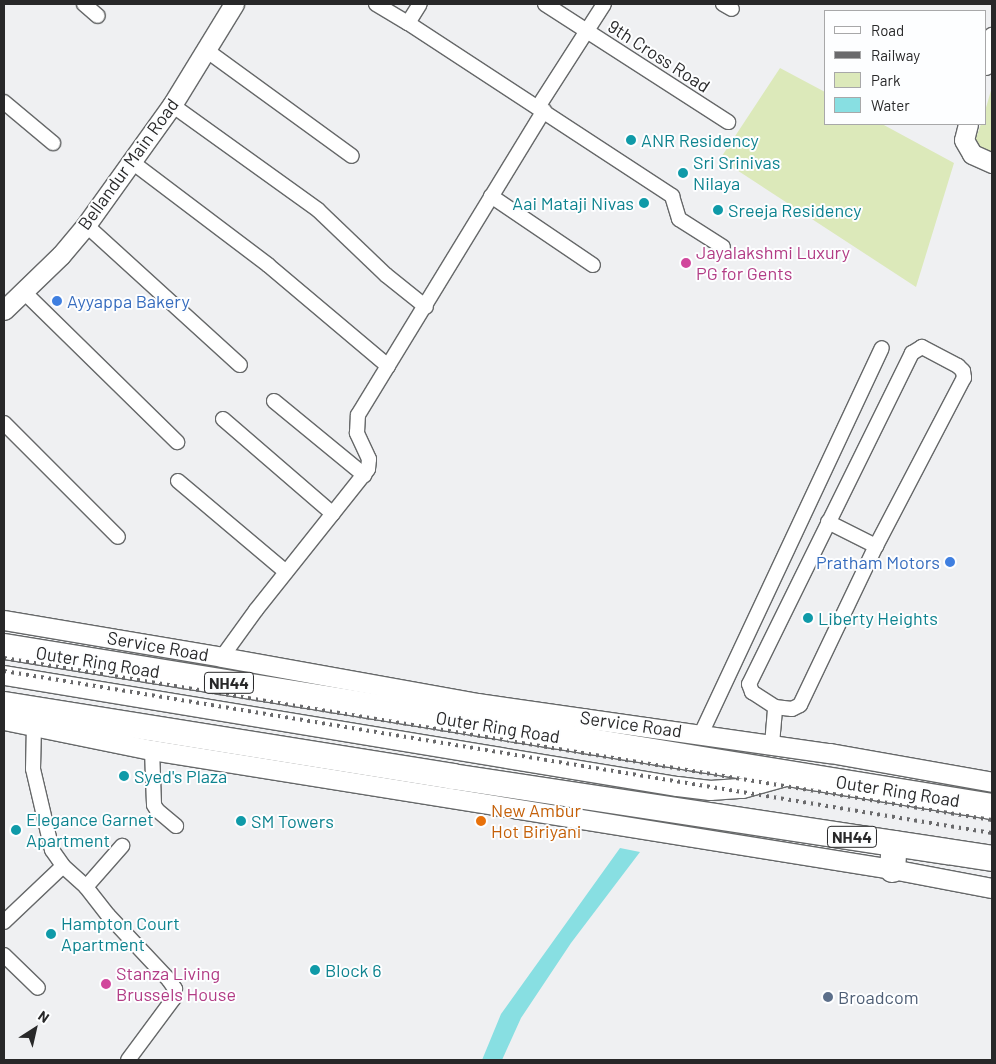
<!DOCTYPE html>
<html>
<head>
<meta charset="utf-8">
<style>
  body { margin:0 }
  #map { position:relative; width:996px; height:1064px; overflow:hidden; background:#eff0f2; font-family:Barlow,sans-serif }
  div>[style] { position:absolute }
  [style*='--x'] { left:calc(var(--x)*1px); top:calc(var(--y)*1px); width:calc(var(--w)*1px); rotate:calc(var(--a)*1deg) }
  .green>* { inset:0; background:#dce9ba }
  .water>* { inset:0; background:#88dfe2 }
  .roads { filter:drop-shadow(1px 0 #666869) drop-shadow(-1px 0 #666869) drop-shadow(0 1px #666869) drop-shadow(0 -1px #666869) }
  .street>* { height:14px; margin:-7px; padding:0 7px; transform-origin:7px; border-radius:7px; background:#fff }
  .secondary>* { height:19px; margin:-9.5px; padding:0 9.5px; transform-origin:9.5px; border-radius:9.5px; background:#fff }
  .highway>* { height:25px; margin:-12.5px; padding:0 12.5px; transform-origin:12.5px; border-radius:12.5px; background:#fff }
  .rail>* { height:4px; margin-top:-2px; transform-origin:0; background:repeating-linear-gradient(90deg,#6a6a6c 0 2.5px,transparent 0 7.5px) }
  .dots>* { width:14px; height:14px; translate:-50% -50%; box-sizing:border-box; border:2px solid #fdfeff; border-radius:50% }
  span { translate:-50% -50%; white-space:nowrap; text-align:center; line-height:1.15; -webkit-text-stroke:4px #fdfeff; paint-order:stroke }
  .shield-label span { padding:1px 4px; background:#fdfeff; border:1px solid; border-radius:4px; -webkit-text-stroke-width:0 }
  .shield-label { font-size:16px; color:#282829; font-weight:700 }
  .street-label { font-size:18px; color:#282829 }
  .culture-label { font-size:18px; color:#0d838f }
  .left { translate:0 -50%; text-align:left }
  .right { translate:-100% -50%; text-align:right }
  .hotel-label { font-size:18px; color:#b23c85 }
  .shop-label { font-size:18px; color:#366cbe }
  .food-label { font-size:18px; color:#c56008 }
  .service-label { font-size:18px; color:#4e5e75 }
  .frame { position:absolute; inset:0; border:5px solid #282829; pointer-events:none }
  .legend { position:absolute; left:824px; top:10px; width:162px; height:115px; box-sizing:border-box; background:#fdfeff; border:1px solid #a8a8a9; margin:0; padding:6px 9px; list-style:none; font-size:15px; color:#282829 }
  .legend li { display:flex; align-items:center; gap:10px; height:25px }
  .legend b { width:25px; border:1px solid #a8a8a9 }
  .north { position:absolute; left:10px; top:1004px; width:50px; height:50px; -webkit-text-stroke:4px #fdfeff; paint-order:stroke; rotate:35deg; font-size:14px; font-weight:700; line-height:20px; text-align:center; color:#282829 }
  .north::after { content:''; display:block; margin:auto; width:18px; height:22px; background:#282829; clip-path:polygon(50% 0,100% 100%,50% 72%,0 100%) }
</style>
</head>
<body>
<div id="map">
  <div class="green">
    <i style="clip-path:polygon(780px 68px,825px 92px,825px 124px,882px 124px,954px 163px,916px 287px,720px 159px)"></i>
    <i style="clip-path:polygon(992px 87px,992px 153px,973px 146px,981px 124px,985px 124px,985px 111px)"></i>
  </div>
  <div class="water">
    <i style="clip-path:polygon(620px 848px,640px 852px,571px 943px,521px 1018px,502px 1060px,482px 1060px,501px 1014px)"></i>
  </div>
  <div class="roads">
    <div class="street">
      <i style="--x:84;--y:4;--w:18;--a:41"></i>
      <i style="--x:376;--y:4;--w:37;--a:31"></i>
      <i style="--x:408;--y:23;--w:22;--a:-58"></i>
      <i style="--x:545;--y:4;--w:218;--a:32.8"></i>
      <i style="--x:723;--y:4;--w:10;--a:29"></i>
      <i style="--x:408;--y:23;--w:316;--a:33.2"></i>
      <i style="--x:672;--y:196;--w:24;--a:73"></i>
      <i style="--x:679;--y:219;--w:52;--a:32.5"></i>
      <i style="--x:206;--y:50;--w:180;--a:36"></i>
      <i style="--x:4;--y:102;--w:64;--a:39.9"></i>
      <i style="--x:172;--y:105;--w:180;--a:35.7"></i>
      <i style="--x:318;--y:210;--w:94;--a:43.7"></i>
      <i style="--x:386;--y:275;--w:51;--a:38.7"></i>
      <i style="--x:538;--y:107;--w:122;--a:-57.3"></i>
      <i style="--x:132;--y:162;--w:171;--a:37.1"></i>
      <i style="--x:268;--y:265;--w:157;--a:40.1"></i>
      <i style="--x:491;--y:196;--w:123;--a:34.1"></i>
      <i style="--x:86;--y:225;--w:208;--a:42.3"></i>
      <i style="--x:23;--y:291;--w:216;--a:44.4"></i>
      <i style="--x:274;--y:401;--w:117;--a:39.4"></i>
      <i style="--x:223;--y:419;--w:145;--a:40.8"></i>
      <i style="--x:4;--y:423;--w:161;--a:45"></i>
      <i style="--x:178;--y:481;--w:141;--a:40.1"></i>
      <i style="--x:828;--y:522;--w:54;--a:26.6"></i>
      <i style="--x:222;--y:657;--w:58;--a:-54.1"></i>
      <i style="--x:256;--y:610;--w:180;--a:-51.5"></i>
      <i style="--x:368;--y:469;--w:10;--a:-84"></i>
      <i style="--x:369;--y:459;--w:29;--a:-115"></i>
      <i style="--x:357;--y:433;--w:18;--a:-87"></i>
      <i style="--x:358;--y:415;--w:357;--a:-58.6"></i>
      <i style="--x:34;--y:725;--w:44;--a:91.3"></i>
      <i style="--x:33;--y:769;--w:83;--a:76.8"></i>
      <i style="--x:52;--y:850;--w:19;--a:55"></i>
      <i style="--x:63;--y:866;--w:31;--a:42"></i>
      <i style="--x:86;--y:887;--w:36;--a:52"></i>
      <i style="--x:108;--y:915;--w:89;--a:46.8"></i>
      <i style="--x:169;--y:980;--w:11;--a:56"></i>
      <i style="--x:175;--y:989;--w:9;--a:96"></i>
      <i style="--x:174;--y:998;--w:77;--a:126.6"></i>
      <i style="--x:701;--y:734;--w:426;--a:-64.9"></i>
      <i style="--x:772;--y:744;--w:37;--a:-85"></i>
      <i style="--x:775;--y:707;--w:17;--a:7"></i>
      <i style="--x:792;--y:709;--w:9;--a:-27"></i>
      <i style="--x:800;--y:705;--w:176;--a:-64.5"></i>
      <i style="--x:876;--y:546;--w:190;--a:-62.4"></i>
      <i style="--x:964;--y:378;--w:7;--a:-98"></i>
      <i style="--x:963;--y:371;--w:7;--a:-135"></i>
      <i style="--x:958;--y:366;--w:41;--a:-152.2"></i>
      <i style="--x:922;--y:347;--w:12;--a:149"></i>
      <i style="--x:912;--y:353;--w:369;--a:116.2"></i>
      <i style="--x:749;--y:684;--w:9;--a:69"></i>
      <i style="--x:752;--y:692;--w:27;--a:33"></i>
      <i style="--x:152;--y:750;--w:55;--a:87.9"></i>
      <i style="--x:154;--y:805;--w:6;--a:59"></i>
      <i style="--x:157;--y:810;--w:25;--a:40"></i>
      <i style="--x:86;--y:887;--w:55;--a:-48.7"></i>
      <i style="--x:4;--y:922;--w:81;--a:-43.5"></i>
      <i style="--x:4;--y:955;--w:47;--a:44.1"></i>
    </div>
    <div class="secondary">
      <i style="--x:985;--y:65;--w:29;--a:-76"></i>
      <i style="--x:968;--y:124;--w:16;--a:104"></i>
      <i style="--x:964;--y:140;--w:16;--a:60"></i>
      <i style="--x:972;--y:154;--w:22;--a:24"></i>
      <i style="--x:4;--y:310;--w:79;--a:-44"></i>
      <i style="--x:61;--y:255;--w:39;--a:-50"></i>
      <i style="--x:86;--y:225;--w:148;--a:-54.4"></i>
      <i style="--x:172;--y:105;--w:119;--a:-58.5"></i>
      <i style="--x:4;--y:620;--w:221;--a:9.6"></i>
      <i style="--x:222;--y:657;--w:259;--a:10.2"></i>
      <i style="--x:477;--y:703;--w:357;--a:8.1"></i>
      <i style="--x:830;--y:753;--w:165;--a:10.1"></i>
      <i style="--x:4;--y:675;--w:682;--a:9.37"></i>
      <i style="--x:677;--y:786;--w:33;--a:7"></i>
      <i style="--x:710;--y:790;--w:32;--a:-4"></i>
      <i style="--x:742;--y:788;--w:49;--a:-15.5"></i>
      <i style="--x:4;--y:720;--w:151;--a:11.5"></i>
      <i style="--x:152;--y:750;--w:750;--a:9.14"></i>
      <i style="--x:892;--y:869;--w:102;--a:10.8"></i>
    </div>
    <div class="highway">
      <i style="--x:4;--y:646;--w:1001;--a:9.2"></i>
      <i style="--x:4;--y:704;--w:454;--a:9.1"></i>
      <i style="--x:452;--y:776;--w:546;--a:8.63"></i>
      <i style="--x:892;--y:869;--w:26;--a:-86"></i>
    </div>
  </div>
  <div class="rail">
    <i style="--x:4;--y:658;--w:1001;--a:9.31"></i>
    <i style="--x:4;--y:671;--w:1001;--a:9.31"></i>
  </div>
  <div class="dots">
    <i style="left:631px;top:140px;background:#0f9aa8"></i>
    <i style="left:683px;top:173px;background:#0f9aa8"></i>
    <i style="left:644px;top:203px;background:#0f9aa8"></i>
    <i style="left:718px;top:210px;background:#0f9aa8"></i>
    <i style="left:686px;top:263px;background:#d1479c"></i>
    <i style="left:57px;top:301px;background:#3f7fe0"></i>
    <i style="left:950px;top:562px;background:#3f7fe0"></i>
    <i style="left:808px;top:618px;background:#0f9aa8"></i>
    <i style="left:124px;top:776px;background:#0f9aa8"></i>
    <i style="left:241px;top:821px;background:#0f9aa8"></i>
    <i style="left:481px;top:821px;background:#e8710a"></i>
    <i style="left:16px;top:830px;background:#0f9aa8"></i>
    <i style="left:51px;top:934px;background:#0f9aa8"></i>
    <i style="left:315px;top:970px;background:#0f9aa8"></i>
    <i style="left:106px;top:984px;background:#d1479c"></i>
    <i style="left:828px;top:997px;background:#5c6f8a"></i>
  </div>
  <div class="shield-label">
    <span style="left:229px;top:683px">NH44</span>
    <span style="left:852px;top:837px">NH44</span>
  </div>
  <div class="street-label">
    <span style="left:659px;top:56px;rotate:33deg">9th Cross Road</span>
    <span style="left:128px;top:164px;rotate:-54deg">Bellandur Main Road</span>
    <span style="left:158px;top:646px;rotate:10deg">Service Road</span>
    <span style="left:98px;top:662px;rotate:9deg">Outer Ring Road</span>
    <span style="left:631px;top:724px;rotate:8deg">Service Road</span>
    <span style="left:498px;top:727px;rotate:9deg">Outer Ring Road</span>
    <span style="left:898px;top:791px;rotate:9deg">Outer Ring Road</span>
  </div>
  <div class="culture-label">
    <span class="left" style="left:641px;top:140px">ANR Residency</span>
    <span class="left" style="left:693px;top:173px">Sri Srinivas<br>Nilaya</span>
    <span class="right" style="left:634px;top:203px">Aai Mataji Nivas</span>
    <span class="left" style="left:728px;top:210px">Sreeja Residency</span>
    <span class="left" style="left:818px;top:618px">Liberty Heights</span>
    <span class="left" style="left:134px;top:776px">Syed's Plaza</span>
    <span class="left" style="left:26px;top:830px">Elegance Garnet<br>Apartment</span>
    <span class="left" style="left:251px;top:821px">SM Towers</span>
    <span class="left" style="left:61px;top:934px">Hampton Court<br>Apartment</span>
    <span class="left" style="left:325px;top:970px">Block 6</span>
  </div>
  <div class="hotel-label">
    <span class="left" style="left:696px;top:263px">Jayalakshmi Luxury<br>PG for Gents</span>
    <span class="left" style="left:116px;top:984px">Stanza Living<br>Brussels House</span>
  </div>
  <div class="shop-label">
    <span class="left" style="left:67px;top:301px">Ayyappa Bakery</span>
    <span class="right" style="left:940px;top:562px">Pratham Motors</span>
  </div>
  <div class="food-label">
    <span class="left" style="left:491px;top:821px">New Ambur<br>Hot Biriyani</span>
  </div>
  <div class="service-label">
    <span class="left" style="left:838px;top:997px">Broadcom</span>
  </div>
  <div class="frame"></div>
  <ul class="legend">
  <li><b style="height:6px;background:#fff"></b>Road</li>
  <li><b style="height:6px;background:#6a6a6c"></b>Railway</li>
  <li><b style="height:14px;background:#dce9ba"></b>Park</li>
  <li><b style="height:14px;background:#88dfe2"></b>Water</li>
  </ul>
  <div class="north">N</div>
</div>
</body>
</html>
